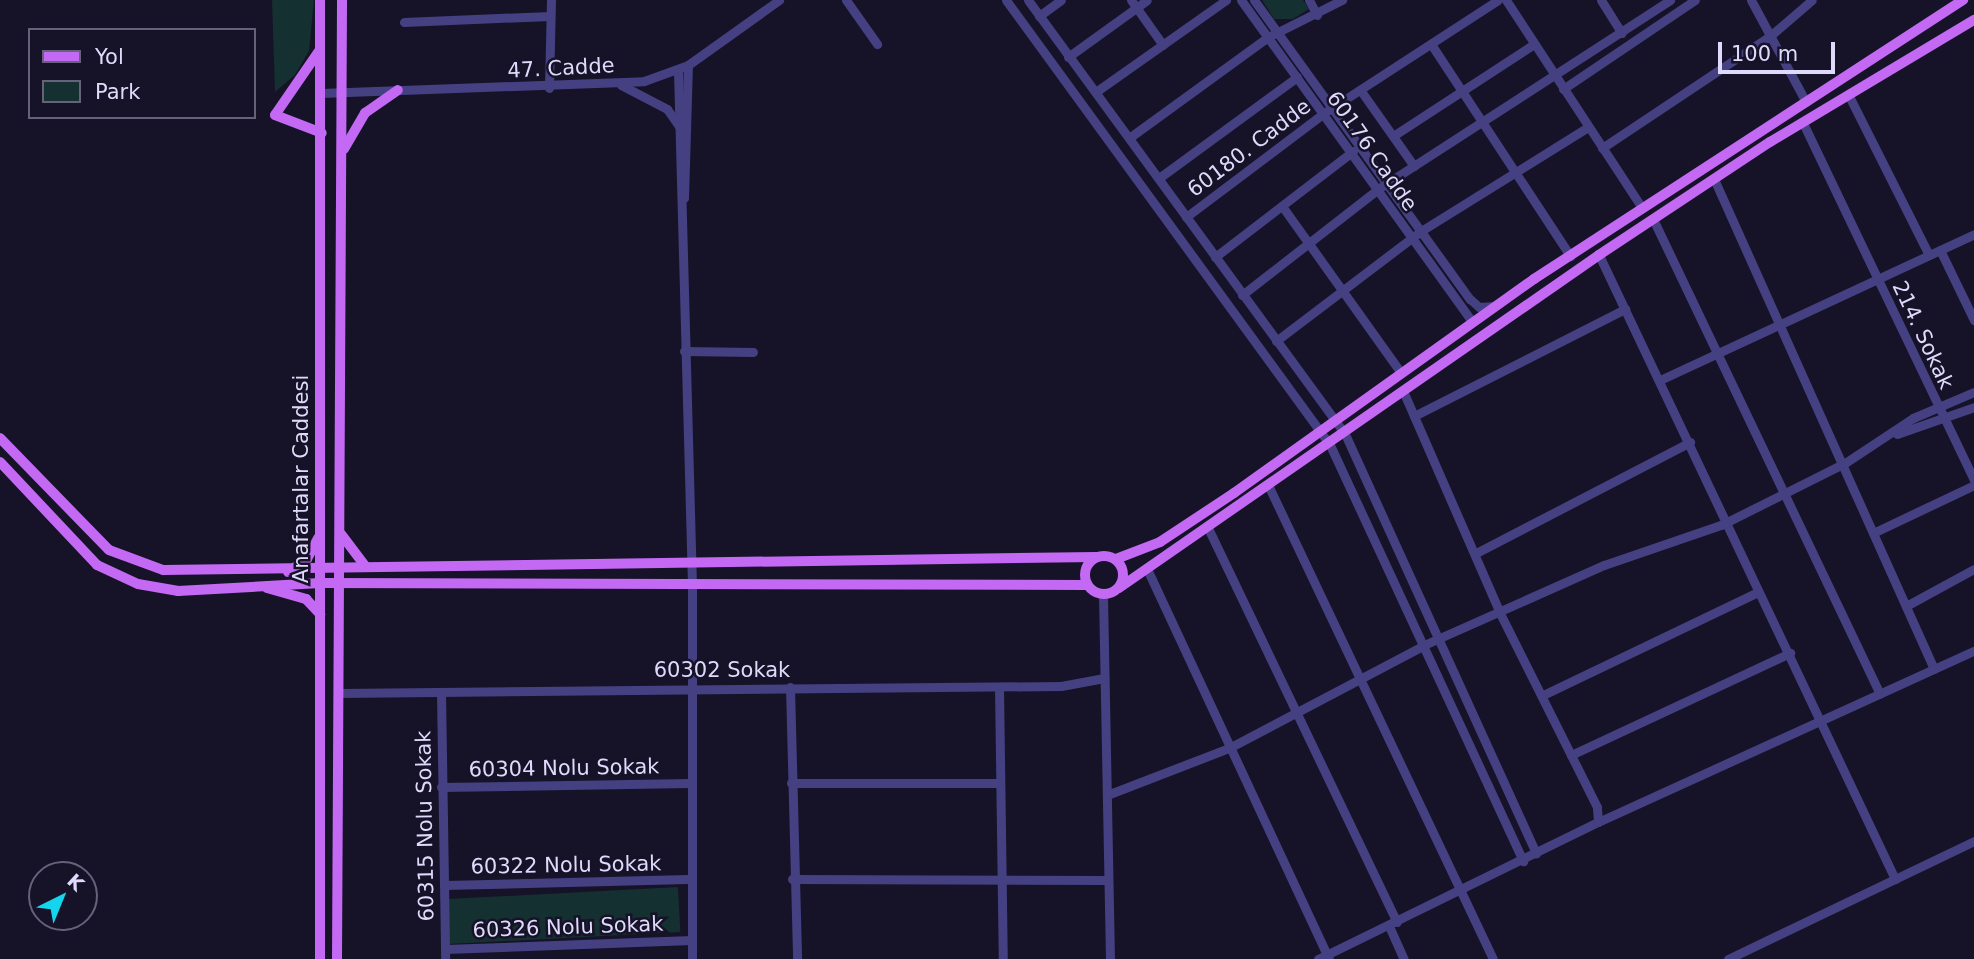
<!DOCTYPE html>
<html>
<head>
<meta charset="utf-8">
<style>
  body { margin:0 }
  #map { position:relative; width:1974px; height:959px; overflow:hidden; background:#161227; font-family:"DejaVu Sans",sans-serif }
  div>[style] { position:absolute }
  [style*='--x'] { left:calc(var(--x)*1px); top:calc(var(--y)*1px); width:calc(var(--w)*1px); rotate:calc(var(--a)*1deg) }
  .green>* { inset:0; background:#153030; transform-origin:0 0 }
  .minor>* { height:9px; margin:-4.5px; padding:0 4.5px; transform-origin:4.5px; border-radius:4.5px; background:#444082 }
  .major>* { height:10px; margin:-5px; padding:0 5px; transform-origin:5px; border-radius:5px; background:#c369f4 }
  .major>.ring { margin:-5px; padding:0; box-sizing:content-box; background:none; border:10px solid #c369f4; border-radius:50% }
  span { translate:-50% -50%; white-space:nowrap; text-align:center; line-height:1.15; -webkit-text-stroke:5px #161227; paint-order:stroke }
  .street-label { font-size:21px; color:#dfdafc }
  .legend { position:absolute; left:28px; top:28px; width:228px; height:91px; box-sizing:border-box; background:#161227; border:2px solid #66627c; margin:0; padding:9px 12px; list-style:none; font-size:21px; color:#dfdafc }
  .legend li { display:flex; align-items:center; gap:14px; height:35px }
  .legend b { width:35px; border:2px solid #66627c }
  .north { position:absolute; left:28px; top:861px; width:70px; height:70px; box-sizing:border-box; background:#161227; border:2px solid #66627c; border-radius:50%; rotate:43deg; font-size:19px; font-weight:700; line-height:28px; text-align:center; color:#dfdafc }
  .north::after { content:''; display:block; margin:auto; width:24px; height:32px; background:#14d4ee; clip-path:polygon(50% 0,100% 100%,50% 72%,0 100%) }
  .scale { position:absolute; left:1718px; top:42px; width:117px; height:32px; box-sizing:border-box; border:4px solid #dfdafc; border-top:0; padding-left:9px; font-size:21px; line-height:24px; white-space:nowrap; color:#dfdafc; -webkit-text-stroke:5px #161227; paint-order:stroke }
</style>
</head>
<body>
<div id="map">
  <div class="green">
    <i style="clip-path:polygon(272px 0,314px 0,309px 51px,295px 75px,275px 92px)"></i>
    <i style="clip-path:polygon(1262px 0,1303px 0,1309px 9px,1293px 19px,1274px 19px)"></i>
    <i style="left:678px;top:887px;width:45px;height:231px;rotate:87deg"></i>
  </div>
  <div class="minor">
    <i style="--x:846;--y:0;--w:54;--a:54.8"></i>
    <i style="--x:1006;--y:0;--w:550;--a:53.94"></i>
    <i style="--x:1330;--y:445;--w:459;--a:65.1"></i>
    <i style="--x:1028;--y:0;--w:537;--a:53.86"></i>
    <i style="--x:1345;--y:434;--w:461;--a:65.5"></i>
    <i style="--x:1131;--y:0;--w:55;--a:54.6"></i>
    <i style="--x:1241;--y:0;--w:396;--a:54.3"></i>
    <i style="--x:1254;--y:0;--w:369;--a:54.2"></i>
    <i style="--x:1470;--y:299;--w:12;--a:42"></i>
    <i style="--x:1479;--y:307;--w:16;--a:-4"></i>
    <i style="--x:1309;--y:0;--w:17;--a:62"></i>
    <i style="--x:1506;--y:0;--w:249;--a:56.8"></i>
    <i style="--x:1601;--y:0;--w:39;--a:58"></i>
    <i style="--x:1751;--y:0;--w:116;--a:61.7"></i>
    <i style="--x:1039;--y:16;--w:27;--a:-36"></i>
    <i style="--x:404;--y:22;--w:146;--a:-2.4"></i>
    <i style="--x:1431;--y:44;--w:254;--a:56.7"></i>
    <i style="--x:1068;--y:57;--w:97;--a:-35.8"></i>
    <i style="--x:678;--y:71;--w:514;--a:88.44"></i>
    <i style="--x:692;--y:585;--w:374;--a:90"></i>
    <i style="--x:621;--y:85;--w:52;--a:27.6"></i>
    <i style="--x:667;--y:109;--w:21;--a:55"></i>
    <i style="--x:549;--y:88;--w:88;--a:-88.7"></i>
    <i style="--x:1563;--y:89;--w:159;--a:-34"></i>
    <i style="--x:1097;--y:91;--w:158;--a:-35.2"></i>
    <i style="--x:1361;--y:91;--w:92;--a:54.8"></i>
    <i style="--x:321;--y:93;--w:323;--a:-2.1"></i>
    <i style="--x:644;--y:81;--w:47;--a:-20"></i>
    <i style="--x:688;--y:65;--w:112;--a:-35.5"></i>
    <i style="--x:1849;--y:96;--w:178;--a:63.3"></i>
    <i style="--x:1803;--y:123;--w:396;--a:64.4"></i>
    <i style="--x:1393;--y:136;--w:168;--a:-33.1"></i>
    <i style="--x:1129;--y:138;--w:172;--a:-36"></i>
    <i style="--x:1268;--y:37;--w:83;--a:-26.6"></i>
    <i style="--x:1602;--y:148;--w:202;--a:-33.7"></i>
    <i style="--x:1770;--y:36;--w:55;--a:-40.6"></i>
    <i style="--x:1159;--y:178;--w:171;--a:-36.2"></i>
    <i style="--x:1714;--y:179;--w:537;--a:65.82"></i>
    <i style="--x:684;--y:198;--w:133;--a:-88.3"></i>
    <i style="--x:1282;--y:206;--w:205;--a:54.5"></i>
    <i style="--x:1186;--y:217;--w:173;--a:-37"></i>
    <i style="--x:1324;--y:113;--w:207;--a:-33"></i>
    <i style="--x:1653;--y:219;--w:526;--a:64.46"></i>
    <i style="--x:1940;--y:250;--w:78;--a:64.1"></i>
    <i style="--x:1599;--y:255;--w:691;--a:64.62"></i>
    <i style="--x:1215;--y:257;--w:174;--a:-37.5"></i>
    <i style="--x:1242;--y:295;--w:172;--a:-37.9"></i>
    <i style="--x:1378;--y:189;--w:348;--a:-32.9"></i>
    <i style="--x:1276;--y:341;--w:182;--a:-37.2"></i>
    <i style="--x:1421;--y:231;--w:197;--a:-31.9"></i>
    <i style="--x:684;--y:351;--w:69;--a:0.8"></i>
    <i style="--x:1660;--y:380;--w:346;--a:-24.9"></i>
    <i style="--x:1414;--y:416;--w:237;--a:-26.9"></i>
    <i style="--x:1897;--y:434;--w:82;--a:-19.3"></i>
    <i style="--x:1269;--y:487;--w:522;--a:64.61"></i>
    <i style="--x:1208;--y:528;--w:437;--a:64.4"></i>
    <i style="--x:1873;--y:533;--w:112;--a:-25.4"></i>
    <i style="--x:1478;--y:552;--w:239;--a:-27.4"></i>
    <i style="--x:1148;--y:571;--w:428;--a:65"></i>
    <i style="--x:1103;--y:595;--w:364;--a:88.9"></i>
    <i style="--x:1906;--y:606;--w:77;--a:-28.6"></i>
    <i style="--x:790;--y:687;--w:272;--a:88.5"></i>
    <i style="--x:999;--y:687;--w:272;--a:89.2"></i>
    <i style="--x:441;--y:692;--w:267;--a:89.1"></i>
    <i style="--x:339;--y:693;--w:722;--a:-0.56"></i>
    <i style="--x:1061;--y:686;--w:44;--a:-10.5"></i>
    <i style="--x:1543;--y:695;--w:238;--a:-25.6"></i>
    <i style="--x:1571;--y:755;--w:242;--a:-25"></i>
    <i style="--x:791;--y:783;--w:209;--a:0"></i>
    <i style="--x:441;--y:787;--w:248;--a:-0.9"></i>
    <i style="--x:1107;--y:795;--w:131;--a:-21.1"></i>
    <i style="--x:1229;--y:748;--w:221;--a:-27.8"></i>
    <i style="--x:1424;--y:645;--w:197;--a:-24"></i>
    <i style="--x:1604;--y:565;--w:124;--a:-18.9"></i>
    <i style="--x:1721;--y:525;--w:139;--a:-26.6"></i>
    <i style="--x:1845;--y:463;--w:82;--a:-33.5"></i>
    <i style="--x:1913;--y:418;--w:66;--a:-23.1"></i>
    <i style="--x:1598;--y:822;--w:413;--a:-24.5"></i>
    <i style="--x:792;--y:879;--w:316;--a:0.2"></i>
    <i style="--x:444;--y:885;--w:244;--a:-1.4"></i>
    <i style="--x:1389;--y:926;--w:36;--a:66"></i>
    <i style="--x:445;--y:949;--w:247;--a:-2.1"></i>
    <i style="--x:1318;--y:959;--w:312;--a:-26.1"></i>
    <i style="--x:1598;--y:822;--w:15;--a:-94"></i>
    <i style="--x:1597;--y:807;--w:217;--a:-116.6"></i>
    <i style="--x:1500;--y:613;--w:240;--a:-113.6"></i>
    <i style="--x:1728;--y:959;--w:273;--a:-25.6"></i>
  </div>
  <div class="major">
    <i style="--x:275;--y:115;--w:78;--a:-55.5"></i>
    <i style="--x:275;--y:115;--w:50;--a:21"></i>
    <i style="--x:344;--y:149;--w:42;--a:-59.7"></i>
    <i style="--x:365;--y:113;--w:40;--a:-34.9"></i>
    <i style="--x:0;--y:438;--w:156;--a:45.8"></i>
    <i style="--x:109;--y:550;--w:58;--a:20.3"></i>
    <i style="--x:163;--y:570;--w:933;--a:-0.8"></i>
    <i style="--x:0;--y:462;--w:141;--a:46.7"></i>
    <i style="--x:97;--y:565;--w:45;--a:24.9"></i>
    <i style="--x:138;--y:584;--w:41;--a:9.9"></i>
    <i style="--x:178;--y:591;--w:142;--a:-3.2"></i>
    <i style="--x:320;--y:583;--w:767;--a:0.15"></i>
    <i style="--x:341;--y:534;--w:41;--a:52.9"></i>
    <i class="ring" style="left:1085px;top:556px;width:28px;height:28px"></i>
    <i style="--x:1116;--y:559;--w:47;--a:-21.1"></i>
    <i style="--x:1160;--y:542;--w:89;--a:-33.5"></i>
    <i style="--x:1234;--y:493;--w:369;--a:-35.5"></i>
    <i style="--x:1534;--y:279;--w:512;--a:-33.04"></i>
    <i style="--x:288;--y:572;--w:23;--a:-34"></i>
    <i style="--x:307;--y:559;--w:24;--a:-62"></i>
    <i style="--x:267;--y:588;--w:41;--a:15.8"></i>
    <i style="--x:306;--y:599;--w:21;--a:47"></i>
    <i style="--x:1119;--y:588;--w:584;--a:-34.75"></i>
    <i style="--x:1599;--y:255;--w:205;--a:-33.5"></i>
    <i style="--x:1770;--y:142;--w:238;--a:-30.9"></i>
    <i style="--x:320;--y:959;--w:959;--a:-90"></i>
    <i style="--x:337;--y:959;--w:959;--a:-89.7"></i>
  </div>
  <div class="street-label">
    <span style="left:561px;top:68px;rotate:-3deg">47. Cadde</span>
    <span style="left:1249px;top:148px;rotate:-37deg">60180. Cadde</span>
    <span style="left:1372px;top:151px;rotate:55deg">60176 Cadde</span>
    <span style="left:1923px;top:335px;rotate:65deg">214. Sokak</span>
    <span style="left:301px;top:479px;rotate:-90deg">Anafartalar Caddesi</span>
    <span style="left:722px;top:670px">60302 Sokak</span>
    <span style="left:564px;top:768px;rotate:-1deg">60304 Nolu Sokak</span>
    <span style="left:425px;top:826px;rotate:-91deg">60315 Nolu Sokak</span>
    <span style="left:566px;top:865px;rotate:-1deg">60322 Nolu Sokak</span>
    <span style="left:568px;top:927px;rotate:-2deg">60326 Nolu Sokak</span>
  </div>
  <ul class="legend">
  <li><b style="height:9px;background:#c369f4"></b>Yol</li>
  <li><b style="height:19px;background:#153030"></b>Park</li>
  </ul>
  <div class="north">K</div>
  <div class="scale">100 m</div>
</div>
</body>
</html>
